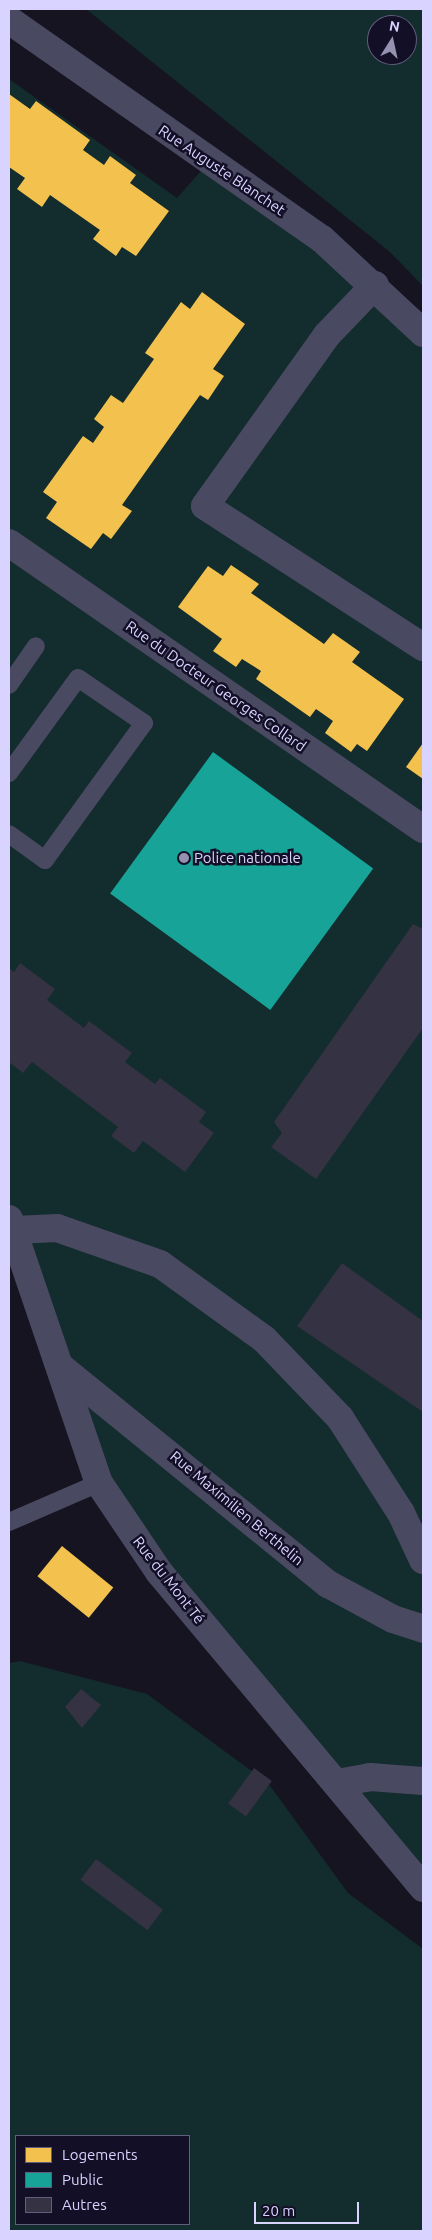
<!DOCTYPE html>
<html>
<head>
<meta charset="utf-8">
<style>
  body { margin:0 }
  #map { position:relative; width:432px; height:2240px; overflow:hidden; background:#161421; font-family:Ubuntu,sans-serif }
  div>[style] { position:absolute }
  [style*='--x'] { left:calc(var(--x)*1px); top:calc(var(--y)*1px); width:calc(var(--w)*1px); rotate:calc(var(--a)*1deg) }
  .green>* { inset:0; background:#132c2d }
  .homes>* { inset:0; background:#f2c14e; transform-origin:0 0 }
  .public>* { inset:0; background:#17a398; transform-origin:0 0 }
  .building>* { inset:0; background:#343243; transform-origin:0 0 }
  .service>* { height:18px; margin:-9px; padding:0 9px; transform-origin:9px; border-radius:9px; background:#4a4962 }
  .minor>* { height:28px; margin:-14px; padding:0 14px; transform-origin:14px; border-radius:14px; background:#4a4962 }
  .tertiary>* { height:28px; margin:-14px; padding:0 14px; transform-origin:14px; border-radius:14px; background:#4a4962 }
  .dots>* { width:14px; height:14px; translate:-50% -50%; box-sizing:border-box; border:2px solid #130f26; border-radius:50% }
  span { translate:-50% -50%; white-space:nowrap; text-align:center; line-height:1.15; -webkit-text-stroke:5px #130f26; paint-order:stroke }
  .street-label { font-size:15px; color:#d9d4ff }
  .poi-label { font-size:15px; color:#d9d4ff }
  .left { translate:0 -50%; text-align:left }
  .frame { position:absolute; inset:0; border:10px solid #d9d4ff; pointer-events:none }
  .legend { position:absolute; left:15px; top:2135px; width:175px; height:90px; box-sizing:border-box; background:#130f26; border:1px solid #625e7d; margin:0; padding:6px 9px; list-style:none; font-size:15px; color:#d9d4ff }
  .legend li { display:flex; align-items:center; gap:10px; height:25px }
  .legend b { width:25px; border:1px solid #625e7d }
  .north { position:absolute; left:367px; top:15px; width:50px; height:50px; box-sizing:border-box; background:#130f26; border:1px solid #625e7d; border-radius:50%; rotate:10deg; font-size:14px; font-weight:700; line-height:20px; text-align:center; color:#d9d4ff }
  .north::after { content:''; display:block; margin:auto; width:18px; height:22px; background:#9591b1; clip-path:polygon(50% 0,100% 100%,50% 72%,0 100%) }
  .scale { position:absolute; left:254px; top:2202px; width:105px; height:22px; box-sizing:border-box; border:2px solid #d9d4ff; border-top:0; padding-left:6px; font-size:15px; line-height:18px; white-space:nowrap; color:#d9d4ff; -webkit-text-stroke:4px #130f26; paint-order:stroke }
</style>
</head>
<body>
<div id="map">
  <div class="green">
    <i style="clip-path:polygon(evenodd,86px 9px,423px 9px,423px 286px,390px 252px,86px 9px,377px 25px,407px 25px,407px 55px,377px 55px,377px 25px)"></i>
    <i style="clip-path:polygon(9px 79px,177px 198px,209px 162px,423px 333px,423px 1888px,121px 1519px,9px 1219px)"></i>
    <i style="clip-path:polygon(evenodd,20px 1661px,147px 1694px,268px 1783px,348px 1893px,423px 1949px,423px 2231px,9px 2231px,9px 1663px,20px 1661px,16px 2136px,189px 2136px,189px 2224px,16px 2224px,16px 2136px)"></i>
  </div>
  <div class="homes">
    <i style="clip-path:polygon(9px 94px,30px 109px,36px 101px,90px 140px,83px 150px,104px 165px,110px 156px,136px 175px,130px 183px,169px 211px,136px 256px,122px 247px,116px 256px,93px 239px,100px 230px,50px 195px,42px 207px,17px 189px,25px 178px,9px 167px)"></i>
    <i style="clip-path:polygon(202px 292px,245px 324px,213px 369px,224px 376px,208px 400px,200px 395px,122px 505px,132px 511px,111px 539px,103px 533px,91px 549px,46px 518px,57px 502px,43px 492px,83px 436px,93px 443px,104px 427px,94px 419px,111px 395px,123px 403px,154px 359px,145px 353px,181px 302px,190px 309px)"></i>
    <i style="clip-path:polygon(231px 565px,259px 584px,251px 593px,324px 644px,333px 633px,360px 652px,352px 662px,404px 699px,367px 751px,357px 744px,351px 752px,325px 733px,333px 721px,316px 709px,310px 717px,256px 679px,261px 671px,242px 659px,236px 667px,213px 651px,222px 639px,178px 607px,208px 566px,223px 576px)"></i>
    <i style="clip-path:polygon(423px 743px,423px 779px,406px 767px)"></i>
    <i style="left:62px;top:1546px;width:66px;height:39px;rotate:39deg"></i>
  </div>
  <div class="public">
    <i style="left:213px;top:752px;width:198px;height:175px;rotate:36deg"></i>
  </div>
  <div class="building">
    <i style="clip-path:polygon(413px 924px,423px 929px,423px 1028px,316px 1179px,271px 1147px,282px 1133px,274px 1122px)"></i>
    <i style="clip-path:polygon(20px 963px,55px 989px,47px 1000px,84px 1028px,89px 1021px,132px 1053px,125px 1062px,155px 1084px,160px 1078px,206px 1112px,199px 1122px,214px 1133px,185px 1172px,143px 1141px,134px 1153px,111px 1136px,118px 1127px,32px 1062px,23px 1073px,9px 1062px,9px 968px,14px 972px)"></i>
    <i style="clip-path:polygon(342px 1263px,423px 1321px,423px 1412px,297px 1326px)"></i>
    <i style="clip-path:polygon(81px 1689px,101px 1705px,82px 1728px,65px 1707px)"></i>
    <i style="left:254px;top:1768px;width:22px;height:44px;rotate:36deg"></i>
    <i style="left:96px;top:1859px;width:84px;height:26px;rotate:37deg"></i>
  </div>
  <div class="service">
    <i style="--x:9;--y:685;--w:47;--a:-55.3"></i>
    <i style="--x:9;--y:773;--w:117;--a:-54"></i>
    <i style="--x:78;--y:678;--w:80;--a:34.3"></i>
    <i style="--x:144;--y:723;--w:169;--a:125.9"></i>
    <i style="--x:45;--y:860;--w:44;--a:-144.2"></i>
    <i style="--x:9;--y:1522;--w:98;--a:-23.4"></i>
  </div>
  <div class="minor">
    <i style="--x:9;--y:20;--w:382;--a:35"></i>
    <i style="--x:322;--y:239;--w:138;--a:42.9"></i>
    <i style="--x:375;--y:285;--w:69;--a:133.8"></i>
    <i style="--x:327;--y:335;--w:210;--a:125.5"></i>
    <i style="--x:205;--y:506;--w:260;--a:32.9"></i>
    <i style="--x:9;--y:543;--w:503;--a:34.64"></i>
    <i style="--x:15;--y:1230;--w:42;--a:-2.7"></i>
    <i style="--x:57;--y:1228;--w:109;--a:19.3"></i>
    <i style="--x:160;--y:1264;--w:128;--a:35.8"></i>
    <i style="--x:264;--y:1339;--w:110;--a:46.1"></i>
    <i style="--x:340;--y:1418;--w:113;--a:57.3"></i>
    <i style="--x:401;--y:1513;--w:52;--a:64.9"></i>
    <i style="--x:62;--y:1368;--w:343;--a:39.1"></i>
    <i style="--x:328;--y:1584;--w:74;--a:28.3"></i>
    <i style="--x:393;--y:1619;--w:32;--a:18"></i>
    <i style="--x:337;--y:1783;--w:34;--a:-10"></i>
    <i style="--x:370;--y:1777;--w:53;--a:4.3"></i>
  </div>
  <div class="tertiary">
    <i style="--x:9;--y:1219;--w:279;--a:71.2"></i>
    <i style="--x:99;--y:1483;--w:107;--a:56"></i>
    <i style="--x:159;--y:1572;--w:412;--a:50.1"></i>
  </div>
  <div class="dots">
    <i style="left:184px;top:858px;background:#9591b1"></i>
  </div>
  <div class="street-label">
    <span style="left:222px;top:170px;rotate:34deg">Rue Auguste Blanchet</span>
    <span style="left:216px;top:686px;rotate:35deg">Rue du Docteur Georges Collard</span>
    <span style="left:237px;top:1508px;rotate:40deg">Rue Maximilien Berthelin</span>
    <span style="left:169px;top:1580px;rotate:52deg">Rue du Mont Té</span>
  </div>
  <div class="poi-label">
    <span class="left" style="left:194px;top:858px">Police nationale</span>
  </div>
  <div class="frame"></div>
  <ul class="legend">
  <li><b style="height:14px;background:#f2c14e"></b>Logements</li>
  <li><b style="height:14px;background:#17a398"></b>Public</li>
  <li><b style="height:14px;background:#343243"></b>Autres</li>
  </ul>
  <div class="north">N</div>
  <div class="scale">20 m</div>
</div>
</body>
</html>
